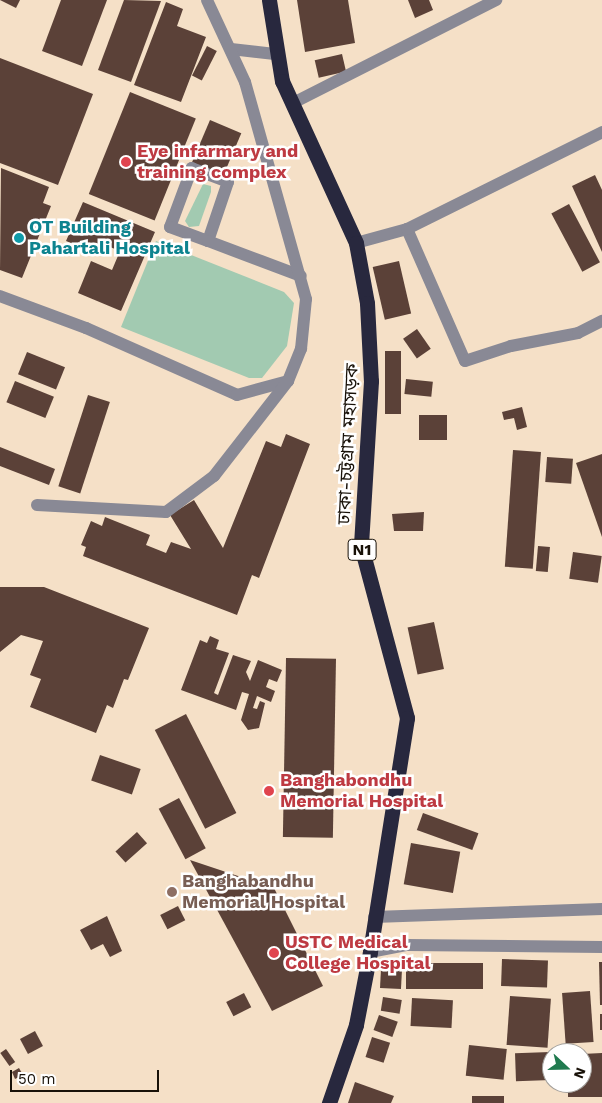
<!DOCTYPE html>
<html>
<head>
<meta charset="utf-8">
<style>
  body { margin:0 }
  #map { position:relative; width:602px; height:1103px; overflow:hidden; background:#f5e0c7; font-family:"Work Sans","Noto Sans Bengali",sans-serif }
  div>[style] { position:absolute }
  [style*='--x'] { left:calc(var(--x)*1px); top:calc(var(--y)*1px); width:calc(var(--w)*1px); rotate:calc(var(--a)*1deg) }
  .green>* { inset:0; background:#a2cab1 }
  .building>* { inset:0; background:#5b4138; transform-origin:0 0 }
  .minor>* { height:12px; margin:-6px; padding:0 6px; transform-origin:6px; border-radius:6px; background:#898995 }
  .highway>* { height:15px; margin:-7.5px; padding:0 7.5px; transform-origin:7.5px; border-radius:7.5px; background:#28283e }
  .dots>* { width:14px; height:14px; translate:-50% -50%; box-sizing:border-box; border:2px solid #fff; border-radius:50% }
  span { translate:-50% -50%; white-space:nowrap; text-align:center; line-height:1.15; -webkit-text-stroke:5px #fff; paint-order:stroke }
  .shield-label span { padding:1px 4px; background:#fff; border:1px solid; border-radius:4px; -webkit-text-stroke-width:0 }
  .shield-label { font-size:16px; color:#181108; font-weight:700 }
  .health-label { font-size:18px; color:#be3a42; font-weight:700 }
  .left { translate:0 -50%; text-align:left }
  .culture-label { font-size:18px; color:#0d838f; font-weight:700 }
  .street-label { font-size:18px; color:#181108 }
  .education-label { font-size:18px; color:#785e54; font-weight:700 }
  .north { position:absolute; left:542px; top:1043px; width:50px; height:50px; box-sizing:border-box; background:#fff; border:1px solid #a3a09c; border-radius:50%; rotate:111deg; font-size:14px; font-weight:700; line-height:20px; text-align:center; color:#181108 }
  .north::after { content:''; display:block; margin:auto; width:18px; height:22px; background:#207a4f; clip-path:polygon(50% 0,100% 100%,50% 72%,0 100%) }
  .scale { position:absolute; left:10px; top:1070px; width:149px; height:22px; box-sizing:border-box; border:2px solid #181108; border-top:0; padding-left:6px; font-size:15px; line-height:18px; white-space:nowrap; color:#181108; -webkit-text-stroke:4px #fff; paint-order:stroke }
</style>
</head>
<body>
<div id="map">
  <div class="green">
    <i style="clip-path:polygon(203px 184px,211px 186px,211px 192px,199px 226px,189px 227px,185px 221px)"></i>
    <i style="clip-path:polygon(156px 241px,284px 292px,294px 303px,287px 346px,262px 378px,249px 378px,121px 327px)"></i>
  </div>
  <div class="building">
    <i style="clip-path:polygon(0 0,20px 0,16px 8px)"></i>
    <i style="clip-path:polygon(61px 0,107px 0,82px 66px,42px 51px)"></i>
    <i style="clip-path:polygon(124px 0,161px 1px,131px 82px,98px 70px)"></i>
    <i style="clip-path:polygon(297px 0,348px 0,355px 43px,305px 52px)"></i>
    <i style="clip-path:polygon(408px 0,429px 0,433px 10px,415px 18px)"></i>
    <i style="clip-path:polygon(166px 2px,183px 9px,177px 26px,206px 37px,181px 102px,134px 85px)"></i>
    <i style="left:207px;top:46px;width:11px;height:33px;rotate:27deg"></i>
    <i style="left:342px;top:54px;width:18px;height:28px;rotate:77deg"></i>
    <i style="clip-path:polygon(0 58px,93px 94px,58px 185px,0 163px)"></i>
    <i style="left:130px;top:92px;width:71px;height:110px;rotate:22deg"></i>
    <i style="left:210px;top:120px;width:34px;height:50px;rotate:23deg"></i>
    <i style="clip-path:polygon(1px 168px,49px 187px,43px 203px,51px 206px,22px 278px,0 270px)"></i>
    <i style="clip-path:polygon(595px 175px,602px 190px,602px 252px,572px 186px)"></i>
    <i style="clip-path:polygon(83px 202px,155px 232px,121px 311px,78px 293px,91px 261px,112px 270px,120px 251px,100px 243px,96px 253px,66px 241px)"></i>
    <i style="left:569px;top:204px;width:66px;height:20px;rotate:62deg"></i>
    <i style="left:399px;top:261px;width:54px;height:27px;rotate:77deg"></i>
    <i style="left:417px;top:329px;width:24px;height:17px;rotate:55deg"></i>
    <i style="left:385px;top:351px;width:16px;height:63px"></i>
    <i style="left:27px;top:352px;width:41px;height:24px;rotate:22deg"></i>
    <i style="left:406px;top:379px;width:27px;height:15px;rotate:6deg"></i>
    <i style="left:15px;top:381px;width:42px;height:23px;rotate:22deg"></i>
    <i style="left:88px;top:395px;width:23px;height:96px;rotate:18deg"></i>
    <i style="clip-path:polygon(522px 407px,527px 427px,517px 430px,514px 418px,504px 420px,502px 412px)"></i>
    <i style="left:419px;top:415px;width:28px;height:25px"></i>
    <i style="clip-path:polygon(286px 434px,310px 444px,259px 578px,252px 575px,237px 615px,83px 556px,86px 547px,81px 545px,91px 521px,102px 526px,105px 517px,150px 535px,146px 545px,166px 553px,171px 542px,191px 549px,170px 515px,194px 500px,223px 548px,266px 441px,281px 447px)"></i>
    <i style="clip-path:polygon(0 447px,55px 469px,49px 485px,0 466px)"></i>
    <i style="left:513px;top:450px;width:28px;height:117px;rotate:4deg"></i>
    <i style="clip-path:polygon(602px 454px,602px 537px,576px 463px)"></i>
    <i style="left:547px;top:457px;width:26px;height:25px;rotate:4deg"></i>
    <i style="clip-path:polygon(424px 512px,423px 531px,394px 531px,392px 514px)"></i>
    <i style="left:538px;top:546px;width:12px;height:25px;rotate:5deg"></i>
    <i style="left:573px;top:552px;width:29px;height:27px;rotate:8deg"></i>
    <i style="clip-path:polygon(0 587px,44px 587px,149px 628px,128px 680px,124px 679px,113px 708px,107px 705px,96px 733px,30px 707px,41px 679px,30px 675px,43px 641px,21px 635px,0 652px)"></i>
    <i style="left:434px;top:622px;width:48px;height:27px;rotate:78deg"></i>
    <i style="clip-path:polygon(210px 636px,219px 640px,216px 649px,229px 653px,214px 693px,218px 695px,233px 655px,251px 661px,246px 672px,250px 681px,258px 660px,282px 670px,277px 682px,269px 679px,266px 687px,275px 691px,271px 702px,257px 696px,253px 708px,257px 709px,260px 701px,265px 703px,259px 728px,248px 730px,241px 720px,249px 694px,242px 692px,236px 710px,181px 690px,200px 640px,207px 643px)"></i>
    <i style="left:286px;top:658px;width:50px;height:179px;rotate:1deg"></i>
    <i style="left:186px;top:714px;width:111px;height:35px;rotate:63deg"></i>
    <i style="left:100px;top:755px;width:43px;height:27px;rotate:19deg"></i>
    <i style="left:179px;top:798px;width:57px;height:23px;rotate:62deg"></i>
    <i style="left:423px;top:813px;width:59px;height:18px;rotate:20deg"></i>
    <i style="left:137px;top:832px;width:15px;height:29px;rotate:48deg"></i>
    <i style="left:411px;top:843px;width:50px;height:42px;rotate:10deg"></i>
    <i style="clip-path:polygon(190px 860px,274px 888px,323px 986px,272px 1011px)"></i>
    <i style="left:178px;top:906px;width:16px;height:20px;rotate:63deg"></i>
    <i style="clip-path:polygon(107px 916px,122px 951px,110px 957px,103px 944px,91px 950px,80px 930px)"></i>
    <i style="left:502px;top:959px;width:46px;height:27px;rotate:2deg"></i>
    <i style="clip-path:polygon(599px 962px,602px 962px,602px 1005px,600px 1005px)"></i>
    <i style="left:406px;top:963px;width:77px;height:26px"></i>
    <i style="left:381px;top:969px;width:21px;height:19px;rotate:3deg"></i>
    <i style="left:590px;top:991px;width:51px;height:28px;rotate:86deg"></i>
    <i style="left:244px;top:993px;width:16px;height:20px;rotate:63deg"></i>
    <i style="left:510px;top:996px;width:41px;height:49px;rotate:4deg"></i>
    <i style="left:383px;top:997px;width:19px;height:14px;rotate:9deg"></i>
    <i style="left:412px;top:998px;width:41px;height:28px;rotate:3deg"></i>
    <i style="left:600px;top:1014px;width:2px;height:16px"></i>
    <i style="left:379px;top:1015px;width:20px;height:16px;rotate:20deg"></i>
    <i style="left:35px;top:1031px;width:17px;height:17px;rotate:62deg"></i>
    <i style="left:372px;top:1037px;width:19px;height:21px;rotate:18deg"></i>
    <i style="left:469px;top:1045px;width:38px;height:31px;rotate:6deg"></i>
    <i style="left:6px;top:1049px;width:16px;height:7px;rotate:55deg"></i>
    <i style="left:550px;top:1052px;width:28px;height:35px;rotate:88deg"></i>
    <i style="clip-path:polygon(602px 1053px,602px 1097px,568px 1097px,568px 1083px,582px 1083px,582px 1054px)"></i>
    <i style="clip-path:polygon(19px 1068px,23px 1075px,15px 1079px,12px 1072px)"></i>
    <i style="clip-path:polygon(355px 1082px,394px 1096px,391px 1103px,348px 1103px)"></i>
    <i style="left:472px;top:1096px;width:32px;height:7px"></i>
  </div>
  <div class="minor">
    <i style="--x:231;--y:49;--w:44;--a:6.5"></i>
    <i style="--x:293;--y:103;--w:228;--a:-26.9"></i>
    <i style="--x:407;--y:229;--w:144;--a:66.3"></i>
    <i style="--x:465;--y:361;--w:48;--a:-18.1"></i>
    <i style="--x:511;--y:346;--w:68;--a:-11"></i>
    <i style="--x:578;--y:333;--w:27;--a:-27"></i>
    <i style="--x:208;--y:241;--w:62;--a:-71.3"></i>
    <i style="--x:228;--y:182;--w:39;--a:-159"></i>
    <i style="--x:192;--y:168;--w:63;--a:110.4"></i>
    <i style="--x:170;--y:227;--w:40;--a:20.2"></i>
    <i style="--x:208;--y:241;--w:99;--a:20.6"></i>
    <i style="--x:356;--y:243;--w:53;--a:-15.4"></i>
    <i style="--x:407;--y:229;--w:218;--a:-26.4"></i>
    <i style="--x:0;--y:296;--w:92;--a:20.4"></i>
    <i style="--x:86;--y:328;--w:165;--a:23.9"></i>
    <i style="--x:237;--y:395;--w:53;--a:-15.4"></i>
    <i style="--x:288;--y:381;--w:35;--a:-68"></i>
    <i style="--x:301;--y:349;--w:50;--a:-84.3"></i>
    <i style="--x:306;--y:299;--w:225;--a:-105.7"></i>
    <i style="--x:245;--y:82;--w:90;--a:-114.9"></i>
    <i style="--x:37;--y:505;--w:129;--a:3.1"></i>
    <i style="--x:166;--y:512;--w:60;--a:-36.9"></i>
    <i style="--x:214;--y:476;--w:120;--a:-52.1"></i>
    <i style="--x:374;--y:917;--w:228;--a:-2"></i>
    <i style="--x:370;--y:952;--w:38;--a:-11"></i>
    <i style="--x:407;--y:945;--w:195;--a:0.6"></i>
  </div>
  <div class="highway">
    <i style="--x:269;--y:0;--w:82;--a:80.9"></i>
    <i style="--x:282;--y:81;--w:178;--a:65.4"></i>
    <i style="--x:356;--y:243;--w:61;--a:79.6"></i>
    <i style="--x:367;--y:303;--w:78;--a:87.1"></i>
    <i style="--x:371;--y:381;--w:165;--a:93.5"></i>
    <i style="--x:361;--y:546;--w:178;--a:75"></i>
    <i style="--x:407;--y:718;--w:237;--a:99"></i>
    <i style="--x:370;--y:952;--w:74;--a:100.9"></i>
    <i style="--x:356;--y:1025;--w:83;--a:109.1"></i>
  </div>
  <div class="dots">
    <i style="left:126px;top:162px;background:#e0444e"></i>
    <i style="left:19px;top:238px;background:#0f9aa8"></i>
    <i style="left:269px;top:791px;background:#e0444e"></i>
    <i style="left:172px;top:892px;background:#8d6e63"></i>
    <i style="left:274px;top:953px;background:#e0444e"></i>
  </div>
  <div class="shield-label">
    <span style="left:362px;top:550px">N1</span>
  </div>
  <div class="health-label">
    <span class="left" style="left:137px;top:162px">Eye infarmary and<br>training complex</span>
    <span class="left" style="left:280px;top:791px">Banghabondhu<br>Memorial Hospital</span>
    <span class="left" style="left:285px;top:953px">USTC Medical<br>College Hospital</span>
  </div>
  <div class="culture-label">
    <span class="left" style="left:29px;top:238px">OT Building<br>Pahartali Hospital</span>
  </div>
  <div class="street-label">
    <span style="left:348px;top:444px;rotate:-87deg">ঢাকা-চট্টগ্রাম মহাসড়ক</span>
  </div>
  <div class="education-label">
    <span class="left" style="left:182px;top:892px">Banghabandhu<br>Memorial Hospital</span>
  </div>
  <div class="north">N</div>
  <div class="scale">50 m</div>
</div>
</body>
</html>
